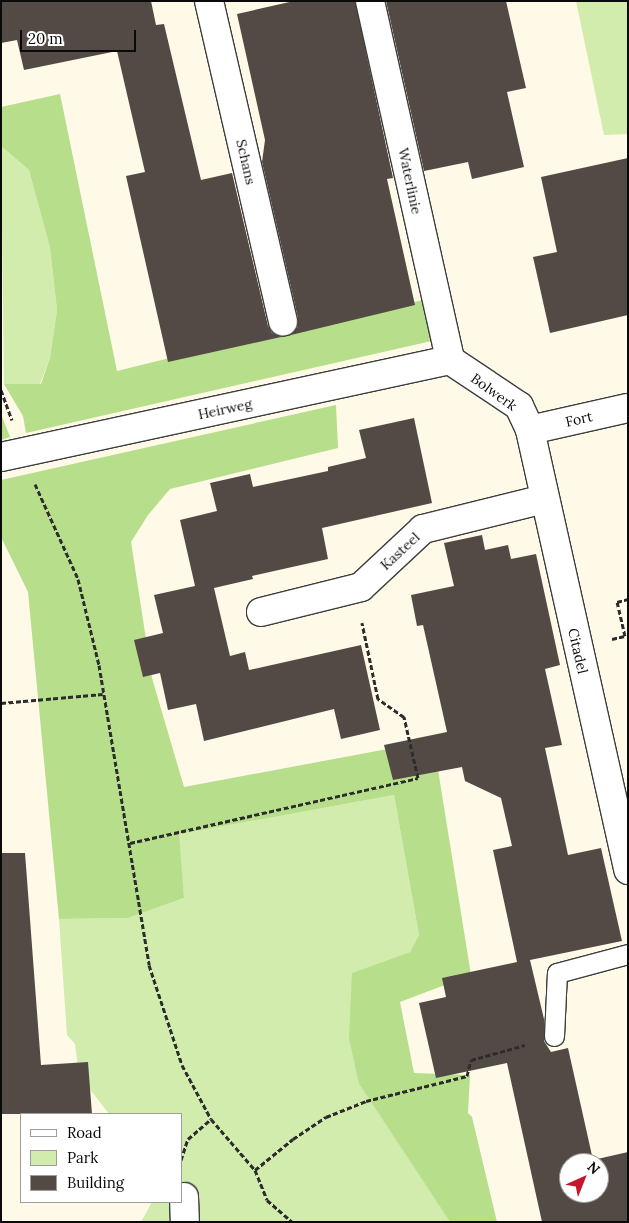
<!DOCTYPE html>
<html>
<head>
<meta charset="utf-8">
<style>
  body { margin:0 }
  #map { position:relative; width:629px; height:1223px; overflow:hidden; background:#fff9e7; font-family:Lora,serif }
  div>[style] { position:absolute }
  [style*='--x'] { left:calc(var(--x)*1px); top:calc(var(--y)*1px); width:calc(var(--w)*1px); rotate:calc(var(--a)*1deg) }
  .green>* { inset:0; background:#d2ecad }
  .forest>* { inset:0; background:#b6de8b }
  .building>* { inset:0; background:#534a45 }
  .path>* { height:3px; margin-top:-1.5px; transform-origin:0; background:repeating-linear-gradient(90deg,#2c2c2c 0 5px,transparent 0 7.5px) }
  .roads { filter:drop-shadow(1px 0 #3d3d3d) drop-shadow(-1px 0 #3d3d3d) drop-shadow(0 1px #3d3d3d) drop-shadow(0 -1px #3d3d3d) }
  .lane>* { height:19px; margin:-9.5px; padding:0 9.5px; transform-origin:9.5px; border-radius:9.5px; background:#fff }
  .street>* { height:28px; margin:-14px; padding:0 14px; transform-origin:14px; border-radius:14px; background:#fff }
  span { translate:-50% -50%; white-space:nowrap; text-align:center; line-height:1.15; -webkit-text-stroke:5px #fff; paint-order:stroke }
  .street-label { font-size:14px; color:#0a0a0a }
  .frame { position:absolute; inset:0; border:2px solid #0a0a0a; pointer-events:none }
  .legend { position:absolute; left:20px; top:1113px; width:162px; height:90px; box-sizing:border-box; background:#fff; border:1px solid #9d9d9d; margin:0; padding:6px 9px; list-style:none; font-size:15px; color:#0a0a0a }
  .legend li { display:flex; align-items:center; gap:10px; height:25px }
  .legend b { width:25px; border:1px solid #9d9d9d }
  .north { position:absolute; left:559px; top:1153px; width:50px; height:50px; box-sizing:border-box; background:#fff; border:1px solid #9d9d9d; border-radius:50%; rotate:44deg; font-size:14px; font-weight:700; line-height:20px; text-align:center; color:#0a0a0a }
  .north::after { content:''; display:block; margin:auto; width:18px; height:22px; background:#c4172b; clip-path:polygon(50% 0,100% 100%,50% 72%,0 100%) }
  .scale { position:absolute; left:20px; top:30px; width:116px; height:22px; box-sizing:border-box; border:2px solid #0a0a0a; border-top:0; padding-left:6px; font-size:15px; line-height:18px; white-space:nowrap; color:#0a0a0a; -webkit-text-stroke:4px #fff; paint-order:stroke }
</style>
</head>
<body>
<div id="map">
  <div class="green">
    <i style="clip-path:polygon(576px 1px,628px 1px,628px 134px,604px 135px)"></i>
    <i style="clip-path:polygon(1px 146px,29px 170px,50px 248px,57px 310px,50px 358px,40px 384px,4px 384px)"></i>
    <i style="clip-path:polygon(394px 795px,419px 935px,410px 952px,353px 973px,359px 1084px,450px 1222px,141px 1222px,152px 1202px,181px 1202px,181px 1114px,109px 1114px,79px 1075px,75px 1044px,67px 1035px,59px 919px,128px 918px,184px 898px,178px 834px)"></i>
  </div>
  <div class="forest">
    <i style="clip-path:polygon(60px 94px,117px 371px,304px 325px,428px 299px,436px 340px,26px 433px,23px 416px,4px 384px,41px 384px,50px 358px,57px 310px,50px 248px,29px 170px,1px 146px,1px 107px)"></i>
    <i style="clip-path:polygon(336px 405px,338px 448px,170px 489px,148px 515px,131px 542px,152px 678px,184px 787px,425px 742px,435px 751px,471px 975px,400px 1002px,414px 1073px,470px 1075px,468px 1113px,472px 1117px,497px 1222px,450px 1222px,359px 1084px,349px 1038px,352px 973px,410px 952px,419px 935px,394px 795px,179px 834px,184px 898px,128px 918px,59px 919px,28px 592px,1px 537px,1px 480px)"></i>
    <i style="clip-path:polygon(1px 414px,10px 437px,1px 440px)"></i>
  </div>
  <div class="building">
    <i style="clip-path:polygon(1px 1px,151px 1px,156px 25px,164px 24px,201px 180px,232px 173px,268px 326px,272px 333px,281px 337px,168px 362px,126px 176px,145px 172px,117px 51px,24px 70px,17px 40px,1px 43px)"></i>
    <i style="clip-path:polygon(294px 1px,355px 1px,393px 178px,387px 179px,415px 305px,291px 335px,298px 327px,298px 318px,262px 162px,265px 140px,237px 14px)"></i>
    <i style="clip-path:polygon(386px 1px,506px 1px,526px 88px,507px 92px,524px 167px,472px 179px,468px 162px,424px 171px)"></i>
    <i style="clip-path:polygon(628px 158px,628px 315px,550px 333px,533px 257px,557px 252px,541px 177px)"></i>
    <i style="clip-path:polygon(414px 418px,432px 503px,322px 528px,328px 559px,252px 576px,253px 579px,214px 588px,230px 656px,245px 652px,249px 670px,361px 645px,380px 730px,341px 739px,334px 709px,204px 741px,196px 704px,168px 710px,160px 673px,143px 677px,134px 640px,163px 633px,154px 595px,195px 586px,180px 520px,217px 511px,210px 483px,250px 474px,253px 487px,328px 471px,328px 467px,366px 458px,359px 430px)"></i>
    <i style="clip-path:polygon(evenodd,482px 535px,485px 550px,508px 545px,511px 559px,536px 554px,560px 665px,545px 669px,562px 745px,545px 748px,556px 799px,568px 855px,601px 848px,622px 941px,530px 960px,544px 1019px,544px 1041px,551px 1052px,568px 1048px,593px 1160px,628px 1152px,628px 1222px,542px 1222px,507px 1063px,436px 1078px,419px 1003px,446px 997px,442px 978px,517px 962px,493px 850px,512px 846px,501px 798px,465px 781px,462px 767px,393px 780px,384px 745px,447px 732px,423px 625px,417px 626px,411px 595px,454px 586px,444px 543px,482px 535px,569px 1163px,599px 1163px,599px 1193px,569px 1193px,569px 1163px)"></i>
    <i style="clip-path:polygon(1px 853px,25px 853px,41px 1065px,88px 1062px,92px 1114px,1px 1114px)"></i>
  </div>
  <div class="path">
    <i style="--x:1;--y:390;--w:32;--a:70"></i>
    <i style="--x:35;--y:484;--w:104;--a:65.6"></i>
    <i style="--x:78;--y:579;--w:89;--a:76.3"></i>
    <i style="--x:99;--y:665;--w:304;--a:80.5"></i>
    <i style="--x:149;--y:965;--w:105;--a:71.7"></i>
    <i style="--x:182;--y:1065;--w:61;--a:61.8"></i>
    <i style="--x:211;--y:1119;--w:67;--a:49.2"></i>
    <i style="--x:255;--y:1170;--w:32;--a:68"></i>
    <i style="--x:267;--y:1200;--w:33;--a:41"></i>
    <i style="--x:612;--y:639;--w:13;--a:-13"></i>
    <i style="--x:625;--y:636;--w:35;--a:-103"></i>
    <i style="--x:617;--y:602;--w:11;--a:-15"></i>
    <i style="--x:1;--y:703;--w:102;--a:-5"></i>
    <i style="--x:130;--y:843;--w:295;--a:-12.7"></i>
    <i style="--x:418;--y:778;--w:63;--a:-102.9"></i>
    <i style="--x:404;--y:717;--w:32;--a:-145"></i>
    <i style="--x:378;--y:699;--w:78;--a:-101.9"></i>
    <i style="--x:181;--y:1160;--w:22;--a:-72"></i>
    <i style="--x:188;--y:1139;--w:30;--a:-41"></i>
    <i style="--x:255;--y:1170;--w:49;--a:-39.2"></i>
    <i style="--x:293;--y:1139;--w:40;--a:-34"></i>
    <i style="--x:326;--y:1117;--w:43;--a:-21.8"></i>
    <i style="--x:366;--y:1101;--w:104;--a:-13.9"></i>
    <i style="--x:467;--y:1076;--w:16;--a:-76"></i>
    <i style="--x:471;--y:1060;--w:56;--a:-15.5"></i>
  </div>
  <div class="roads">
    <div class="lane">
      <i style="--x:554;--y:1036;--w:63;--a:-87.3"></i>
      <i style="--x:557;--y:973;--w:73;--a:-15"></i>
    </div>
    <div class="street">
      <i style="--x:209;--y:1;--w:329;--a:77"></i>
      <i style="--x:370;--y:1;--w:368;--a:77.4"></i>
      <i style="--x:450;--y:360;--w:83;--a:33.7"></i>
      <i style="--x:519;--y:406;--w:26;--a:65"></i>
      <i style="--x:530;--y:430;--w:451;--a:77.4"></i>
      <i style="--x:530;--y:430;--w:100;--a:-12.7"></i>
      <i style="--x:1;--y:457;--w:459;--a:-12.2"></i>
      <i style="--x:261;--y:612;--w:103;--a:-14"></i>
      <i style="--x:361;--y:587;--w:85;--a:-43.1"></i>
      <i style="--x:423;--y:529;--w:125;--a:-13.9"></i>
      <i style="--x:184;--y:1197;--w:25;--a:88"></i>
    </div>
  </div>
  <div class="street-label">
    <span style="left:246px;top:162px;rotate:77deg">Schans</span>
    <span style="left:410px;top:181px;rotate:78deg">Waterlinie</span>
    <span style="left:494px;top:392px;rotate:36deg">Bolwerk</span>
    <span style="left:225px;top:409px;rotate:-12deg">Heirweg</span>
    <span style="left:579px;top:419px;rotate:-13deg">Fort</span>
    <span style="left:400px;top:551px;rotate:-43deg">Kasteel</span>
    <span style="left:578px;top:651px;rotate:77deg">Citadel</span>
  </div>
  <div class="frame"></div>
  <ul class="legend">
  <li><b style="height:6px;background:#fff"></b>Road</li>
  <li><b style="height:14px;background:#d2ecad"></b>Park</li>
  <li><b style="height:14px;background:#534a45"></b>Building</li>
  </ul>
  <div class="north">N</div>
  <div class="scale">20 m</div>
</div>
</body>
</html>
